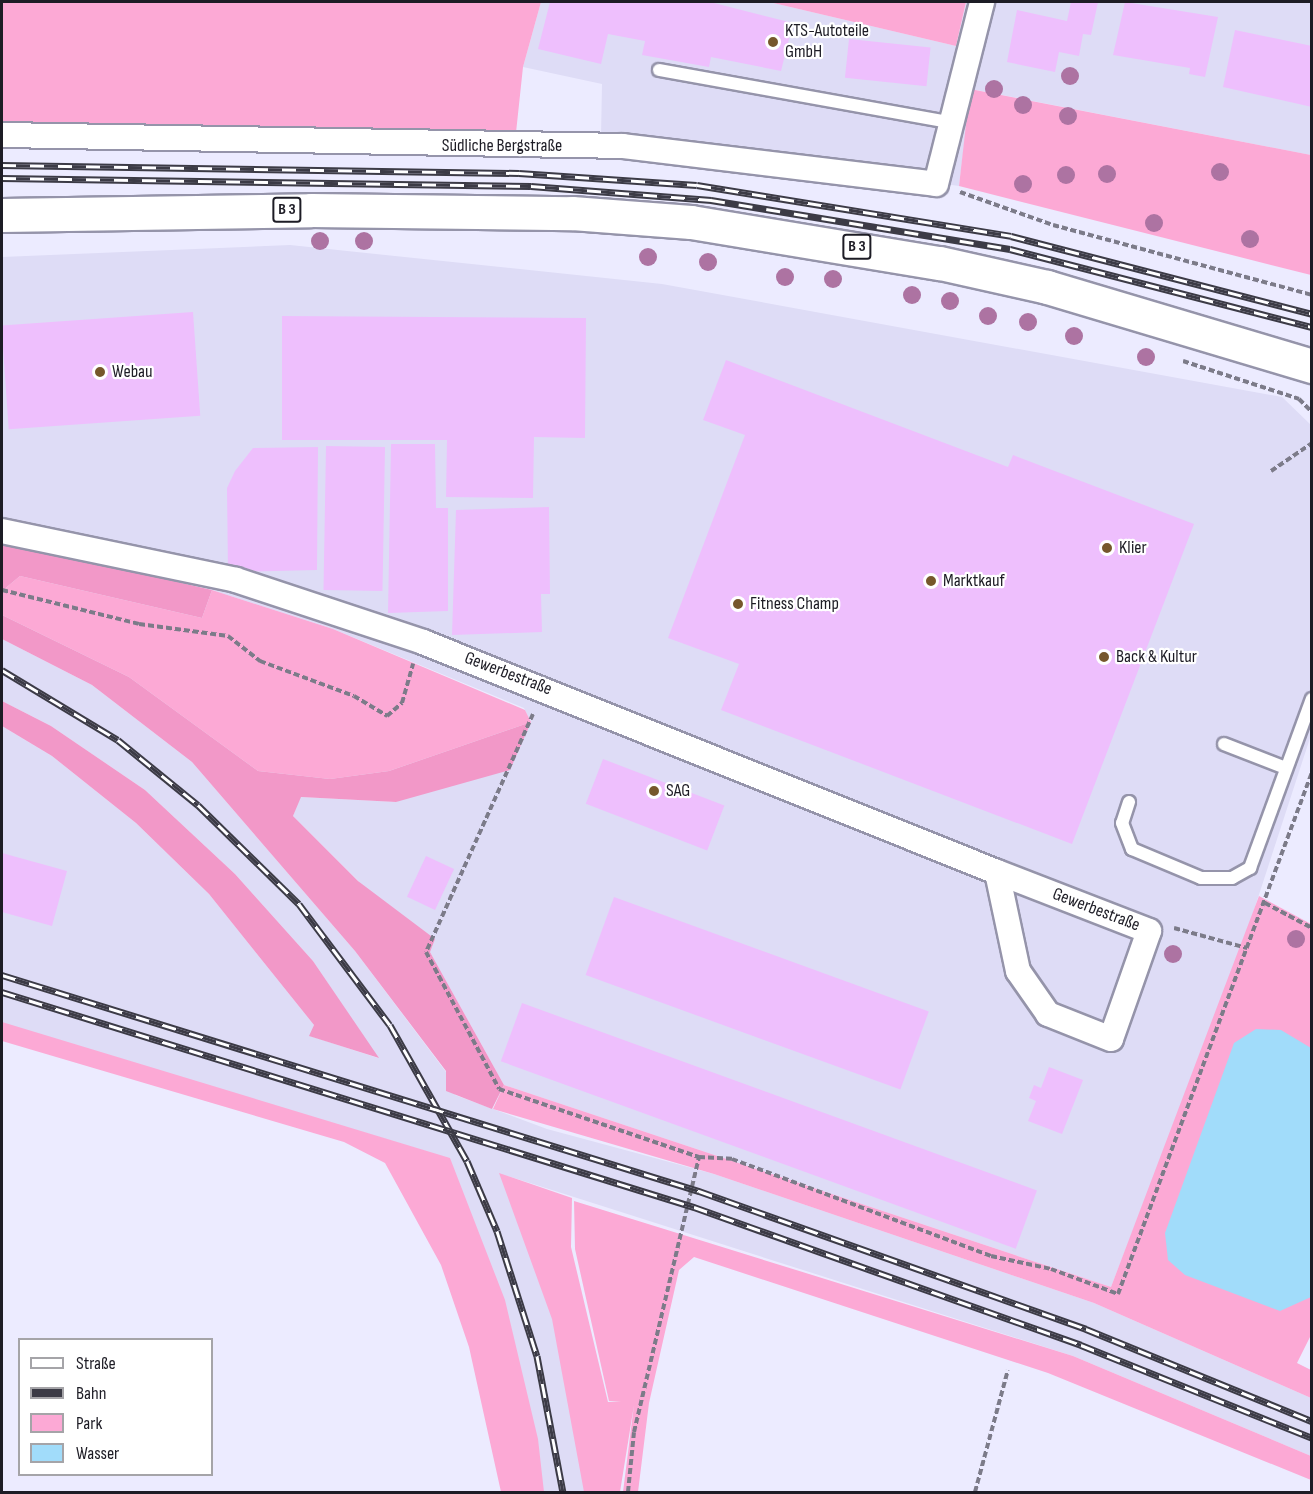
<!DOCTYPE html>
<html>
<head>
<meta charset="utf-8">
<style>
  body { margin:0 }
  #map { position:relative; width:1313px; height:1494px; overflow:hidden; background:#ecebff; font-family:"Sofia Sans Condensed",sans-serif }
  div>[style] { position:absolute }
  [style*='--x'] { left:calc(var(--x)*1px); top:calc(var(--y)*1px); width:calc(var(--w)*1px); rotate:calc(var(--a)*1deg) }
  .built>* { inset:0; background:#dedcf6 }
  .green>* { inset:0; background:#fca9d5 }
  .forest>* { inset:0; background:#f298c8 }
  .water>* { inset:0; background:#a1dcfa }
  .building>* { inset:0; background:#eebffd; transform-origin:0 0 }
  .path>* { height:4px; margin-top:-2px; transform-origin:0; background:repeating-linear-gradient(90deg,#7c7b89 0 6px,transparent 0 9px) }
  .roads { filter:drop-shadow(2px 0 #9594aa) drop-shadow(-2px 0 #9594aa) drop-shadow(0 2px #9594aa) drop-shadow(0 -2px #9594aa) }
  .lane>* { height:12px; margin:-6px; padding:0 6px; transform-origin:6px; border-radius:6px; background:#fff }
  .street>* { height:24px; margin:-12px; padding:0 12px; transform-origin:12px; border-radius:12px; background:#fff }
  .primary>* { height:33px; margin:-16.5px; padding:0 16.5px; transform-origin:16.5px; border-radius:16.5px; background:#fff }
  .rail>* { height:7px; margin-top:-3.5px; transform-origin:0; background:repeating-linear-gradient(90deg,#fff 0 14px,#3c3b46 0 28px); box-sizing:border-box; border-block:2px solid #3c3b46 }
  .trees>* { width:18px; height:18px; margin:-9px; border-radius:50%; background:#ad73a2 }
  .dots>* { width:16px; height:16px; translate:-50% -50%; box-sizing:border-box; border:3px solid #fff; border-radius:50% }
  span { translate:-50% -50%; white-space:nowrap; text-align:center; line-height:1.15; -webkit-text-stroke:4.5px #fff; paint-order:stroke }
  .shield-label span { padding:2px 4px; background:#fff; border:2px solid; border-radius:4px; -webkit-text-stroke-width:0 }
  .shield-label { font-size:16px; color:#1d1c25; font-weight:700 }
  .poi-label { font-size:18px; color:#1d1c25 }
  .left { translate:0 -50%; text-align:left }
  .street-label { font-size:18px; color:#1d1c25 }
  .frame { position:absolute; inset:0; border:3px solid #1d1c25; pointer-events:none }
  .legend { position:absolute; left:18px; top:1338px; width:195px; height:138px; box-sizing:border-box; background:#fff; border:2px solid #a5a4a8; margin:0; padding:8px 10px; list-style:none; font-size:18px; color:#1d1c25 }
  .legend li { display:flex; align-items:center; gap:12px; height:30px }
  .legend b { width:30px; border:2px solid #a5a4a8 }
</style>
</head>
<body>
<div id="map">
  <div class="built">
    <i style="clip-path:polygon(541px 2px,769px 2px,956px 46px,966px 2px,1311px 2px,1311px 155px,971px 89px,959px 186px,601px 137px,602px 84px,523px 67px)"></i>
    <i style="clip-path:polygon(290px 245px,662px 284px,1282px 397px,1311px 425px,1311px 735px,1238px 959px,1111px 1287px,504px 1085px,430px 952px,293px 816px,300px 797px,396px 802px,531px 722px,524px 708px,333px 629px,212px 590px,2px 542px,2px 257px)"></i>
    <i style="clip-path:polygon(2px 639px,92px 685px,192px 762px,355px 951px,446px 1072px,455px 1095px,547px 1129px,714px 1174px,1094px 1303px,1311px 1398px,1311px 1456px,1073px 1356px,508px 1176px,555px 1312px,589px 1492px,534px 1492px,432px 1153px,2px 1024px,2px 726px,52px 756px,136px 823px,209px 894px,314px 1025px,310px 1036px,378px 1058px,313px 961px,235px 874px,145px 790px,51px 726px,2px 701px)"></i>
  </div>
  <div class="green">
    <i style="clip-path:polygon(2px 2px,541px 2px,523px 67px,515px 142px,2px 128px)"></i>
    <i style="clip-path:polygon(769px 2px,966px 2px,956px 46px)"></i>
    <i style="clip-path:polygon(970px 89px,1311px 155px,1311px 275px,959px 186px)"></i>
    <i style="clip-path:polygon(20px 576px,202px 618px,212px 590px,333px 629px,525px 710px,531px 722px,389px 771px,330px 779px,258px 771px,129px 677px,2px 615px,2px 591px)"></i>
    <i style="clip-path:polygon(1259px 896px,1311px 924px,1312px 1333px,1297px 1363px,1311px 1370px,1311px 1398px,1094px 1303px,714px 1174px,493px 1109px,504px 1085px,1111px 1287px)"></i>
    <i style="clip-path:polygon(2px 1022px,450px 1158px,505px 1300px,538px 1439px,544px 1492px,501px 1492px,469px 1347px,441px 1265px,385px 1163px,344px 1142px,2px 1041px)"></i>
    <i style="clip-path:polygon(499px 1173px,572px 1198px,571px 1247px,608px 1402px,621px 1402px,609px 1401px,575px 1249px,574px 1201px,1073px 1356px,1311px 1456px,1311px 1480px,1048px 1373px,694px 1257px,679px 1270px,649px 1403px,638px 1492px,623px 1492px,634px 1405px,620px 1492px,584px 1492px,552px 1319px)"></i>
  </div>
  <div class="forest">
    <i style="clip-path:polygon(2px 542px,10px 543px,212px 590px,202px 618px,20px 576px,2px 591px)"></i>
    <i style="clip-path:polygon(2px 615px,129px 677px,258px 771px,330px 779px,389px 771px,531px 722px,510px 770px,396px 802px,301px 797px,293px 816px,358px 881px,435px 939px,430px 952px,504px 1085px,492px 1109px,446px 1091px,446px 1071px,355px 951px,192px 762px,92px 685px,2px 639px)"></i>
    <i style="clip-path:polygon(2px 701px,51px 726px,145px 790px,235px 874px,313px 961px,379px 1058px,309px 1036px,314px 1025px,209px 894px,136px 823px,52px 756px,2px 726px)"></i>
  </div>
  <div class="water">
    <i style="clip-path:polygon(1256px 1029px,1281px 1030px,1311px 1048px,1311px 1297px,1280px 1311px,1185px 1275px,1168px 1260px,1165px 1233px,1234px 1043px)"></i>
  </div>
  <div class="building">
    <i style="clip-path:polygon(550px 2px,710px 2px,793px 23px,781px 71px,711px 57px,709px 67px,642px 55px,645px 41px,608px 34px,601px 64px,538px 49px)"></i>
    <i style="clip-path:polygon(1071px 2px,1098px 2px,1091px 35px,1083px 34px,1079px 56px,1059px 52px,1055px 72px,1007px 62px,1017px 10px,1067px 21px)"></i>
    <i style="clip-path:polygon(1125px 2px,1218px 17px,1205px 77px,1189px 74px,1190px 68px,1113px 55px)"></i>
    <i style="clip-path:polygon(1235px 30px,1312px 46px,1312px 107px,1223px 87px)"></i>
    <i style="left:849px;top:39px;width:82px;height:39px;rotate:6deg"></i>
    <i style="left:193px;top:312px;width:104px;height:192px;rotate:86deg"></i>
    <i style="clip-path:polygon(282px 316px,586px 318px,585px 438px,534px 437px,533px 498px,446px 497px,447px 440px,282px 440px)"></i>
    <i style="clip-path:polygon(726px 360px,1008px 467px,1013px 455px,1194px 524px,1072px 844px,721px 710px,739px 664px,668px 638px,745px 435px,703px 420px)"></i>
    <i style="clip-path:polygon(391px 444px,435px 444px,436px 508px,448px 508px,448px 611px,388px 613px)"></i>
    <i style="clip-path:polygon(318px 447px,317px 570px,228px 572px,227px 488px,235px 471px,253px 448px)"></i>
    <i style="left:385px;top:447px;width:144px;height:59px;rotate:91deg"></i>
    <i style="clip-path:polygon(549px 507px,550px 594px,541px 594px,542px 632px,452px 635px,456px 510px)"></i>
    <i style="left:603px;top:759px;width:130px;height:48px;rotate:21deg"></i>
    <i style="clip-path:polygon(2px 853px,67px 871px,52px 926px,2px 912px)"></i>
    <i style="left:426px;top:856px;width:31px;height:45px;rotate:25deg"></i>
    <i style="left:614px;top:897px;width:335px;height:83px;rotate:20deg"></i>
    <i style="left:522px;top:1003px;width:548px;height:62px;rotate:20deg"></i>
    <i style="clip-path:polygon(1049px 1067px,1083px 1080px,1062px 1134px,1028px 1121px,1036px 1101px,1029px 1098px,1034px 1085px,1041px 1088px)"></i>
  </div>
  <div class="path">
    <i style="--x:960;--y:192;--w:99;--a:19.5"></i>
    <i style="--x:1053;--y:225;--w:268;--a:15.1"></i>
    <i style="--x:1183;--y:361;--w:122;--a:18.1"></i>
    <i style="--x:1299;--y:399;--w:18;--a:45"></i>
    <i style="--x:1271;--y:471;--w:50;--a:-34.3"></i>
    <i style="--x:2;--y:590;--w:141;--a:13.9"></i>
    <i style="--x:139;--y:624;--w:90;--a:7.7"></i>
    <i style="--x:228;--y:636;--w:41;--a:38"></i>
    <i style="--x:260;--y:661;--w:100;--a:20.4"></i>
    <i style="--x:354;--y:696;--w:39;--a:31"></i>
    <i style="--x:387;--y:716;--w:20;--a:-41"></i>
    <i style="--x:402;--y:703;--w:41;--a:-74.2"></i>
    <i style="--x:533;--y:714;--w:261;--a:114.2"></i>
    <i style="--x:426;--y:952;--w:155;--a:61.9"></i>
    <i style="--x:499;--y:1089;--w:211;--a:18.8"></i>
    <i style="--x:699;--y:1157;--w:33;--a:3"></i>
    <i style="--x:732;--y:1159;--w:277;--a:20.5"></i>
    <i style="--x:991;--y:1256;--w:61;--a:12.2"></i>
    <i style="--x:1051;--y:1269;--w:72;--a:20.5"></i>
    <i style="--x:1118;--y:1294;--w:557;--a:-69.61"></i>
    <i style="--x:1265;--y:903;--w:53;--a:28"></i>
    <i style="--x:1174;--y:928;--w:76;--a:15.3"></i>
    <i style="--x:628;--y:1492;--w:60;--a:-84.3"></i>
    <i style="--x:634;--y:1432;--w:283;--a:-76.7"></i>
    <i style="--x:975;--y:1492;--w:126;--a:-74.9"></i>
  </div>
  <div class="roads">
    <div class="lane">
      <i style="--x:659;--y:70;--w:300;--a:10.2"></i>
      <i style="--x:1224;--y:744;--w:66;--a:21.2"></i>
      <i style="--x:1129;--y:802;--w:22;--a:108"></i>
      <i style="--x:1122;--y:823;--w:28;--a:69"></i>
      <i style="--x:1132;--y:849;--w:75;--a:22.8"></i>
      <i style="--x:1201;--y:878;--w:31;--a:0"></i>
      <i style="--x:1232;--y:878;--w:21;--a:-29"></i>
      <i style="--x:1250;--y:868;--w:180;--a:-69.9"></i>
    </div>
    <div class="street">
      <i style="--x:2;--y:135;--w:621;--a:1.01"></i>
      <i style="--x:623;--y:146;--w:315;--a:6.9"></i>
      <i style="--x:936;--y:184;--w:188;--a:-75.8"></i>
      <i style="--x:2;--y:531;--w:239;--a:11.8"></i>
      <i style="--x:236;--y:580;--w:197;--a:18.3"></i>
      <i style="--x:423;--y:642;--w:618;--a:21.84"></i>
      <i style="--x:997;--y:872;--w:163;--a:21.2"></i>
      <i style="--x:1149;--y:931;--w:114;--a:109.4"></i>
      <i style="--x:1111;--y:1039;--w:68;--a:-158.4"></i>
      <i style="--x:1048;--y:1014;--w:52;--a:-124.9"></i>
      <i style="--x:1018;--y:971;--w:101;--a:-102"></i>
    </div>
    <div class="primary">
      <i style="--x:2;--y:215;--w:309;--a:-0.9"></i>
      <i style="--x:311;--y:210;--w:261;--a:0.7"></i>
      <i style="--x:572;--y:213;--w:119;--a:4.3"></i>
      <i style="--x:691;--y:222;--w:252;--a:9.4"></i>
      <i style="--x:940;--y:263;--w:110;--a:12.6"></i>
      <i style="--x:1047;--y:287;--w:277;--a:16.6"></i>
    </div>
  </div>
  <div class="rail">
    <i style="--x:2;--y:165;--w:517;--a:0.89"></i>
    <i style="--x:519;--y:173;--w:178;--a:3.9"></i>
    <i style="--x:697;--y:185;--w:318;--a:9.2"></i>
    <i style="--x:1011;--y:236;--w:311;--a:14.5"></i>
    <i style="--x:2;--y:178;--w:529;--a:0.87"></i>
    <i style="--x:531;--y:186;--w:181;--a:4.4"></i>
    <i style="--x:711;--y:200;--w:303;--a:9.3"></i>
    <i style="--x:1010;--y:249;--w:312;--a:14.5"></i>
    <i style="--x:2;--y:670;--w:135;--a:31.1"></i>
    <i style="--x:118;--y:740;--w:103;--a:39.1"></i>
    <i style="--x:198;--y:805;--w:141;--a:44.4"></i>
    <i style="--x:299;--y:904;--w:151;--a:53.1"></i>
    <i style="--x:390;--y:1025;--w:156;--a:60.5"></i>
    <i style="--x:467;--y:1161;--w:76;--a:66.8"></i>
    <i style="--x:497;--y:1231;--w:131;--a:72.3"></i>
    <i style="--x:537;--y:1356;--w:138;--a:79.2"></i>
    <i style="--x:2;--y:975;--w:730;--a:17.22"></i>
    <i style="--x:699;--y:1191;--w:411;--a:19.6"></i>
    <i style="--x:1086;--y:1329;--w:244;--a:22.2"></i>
    <i style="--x:2;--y:992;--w:725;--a:17.26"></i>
    <i style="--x:694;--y:1207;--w:411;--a:19.6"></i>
    <i style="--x:1081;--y:1345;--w:249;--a:21.9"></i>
  </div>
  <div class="trees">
    <i style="left:1070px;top:76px"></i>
    <i style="left:994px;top:89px"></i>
    <i style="left:1023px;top:105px"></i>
    <i style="left:1068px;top:116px"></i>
    <i style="left:1220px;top:172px"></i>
    <i style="left:1107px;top:174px"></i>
    <i style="left:1066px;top:175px"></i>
    <i style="left:1023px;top:184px"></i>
    <i style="left:1154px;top:223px"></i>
    <i style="left:1250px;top:239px"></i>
    <i style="left:320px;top:241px"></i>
    <i style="left:364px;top:241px"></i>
    <i style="left:648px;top:257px"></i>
    <i style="left:708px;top:262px"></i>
    <i style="left:785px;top:277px"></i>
    <i style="left:833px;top:279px"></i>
    <i style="left:912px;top:295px"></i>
    <i style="left:950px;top:301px"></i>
    <i style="left:988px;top:316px"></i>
    <i style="left:1028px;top:322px"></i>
    <i style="left:1074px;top:336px"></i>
    <i style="left:1146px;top:357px"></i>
    <i style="left:1296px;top:939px"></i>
    <i style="left:1173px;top:954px"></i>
  </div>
  <div class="dots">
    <i style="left:773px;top:42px;background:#76572c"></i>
    <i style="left:100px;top:372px;background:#76572c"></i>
    <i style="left:1107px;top:548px;background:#76572c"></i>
    <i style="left:931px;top:581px;background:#76572c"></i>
    <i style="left:738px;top:604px;background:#76572c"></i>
    <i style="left:1104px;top:657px;background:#76572c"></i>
    <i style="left:654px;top:791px;background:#76572c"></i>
  </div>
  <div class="shield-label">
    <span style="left:287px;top:210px">B 3</span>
    <span style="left:857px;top:247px">B 3</span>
  </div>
  <div class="poi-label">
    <span class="left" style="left:785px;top:42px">KTS-Autoteile<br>GmbH</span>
    <span class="left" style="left:112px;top:372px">Webau</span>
    <span class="left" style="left:1119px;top:548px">Klier</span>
    <span class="left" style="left:943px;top:581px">Marktkauf</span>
    <span class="left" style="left:750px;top:604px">Fitness Champ</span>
    <span class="left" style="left:1116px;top:657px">Back &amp; Kultur</span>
    <span class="left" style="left:666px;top:791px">SAG</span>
  </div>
  <div class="street-label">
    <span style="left:502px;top:146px">Südliche Bergstraße</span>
    <span style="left:508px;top:674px;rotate:21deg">Gewerbestraße</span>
    <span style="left:1096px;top:910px;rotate:21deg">Gewerbestraße</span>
  </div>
  <div class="frame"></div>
  <ul class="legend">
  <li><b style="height:8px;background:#fff"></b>Straße</li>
  <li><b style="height:8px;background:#3c3b46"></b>Bahn</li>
  <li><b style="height:16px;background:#fca9d5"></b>Park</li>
  <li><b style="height:16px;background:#a1dcfa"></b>Wasser</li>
  </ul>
</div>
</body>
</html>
